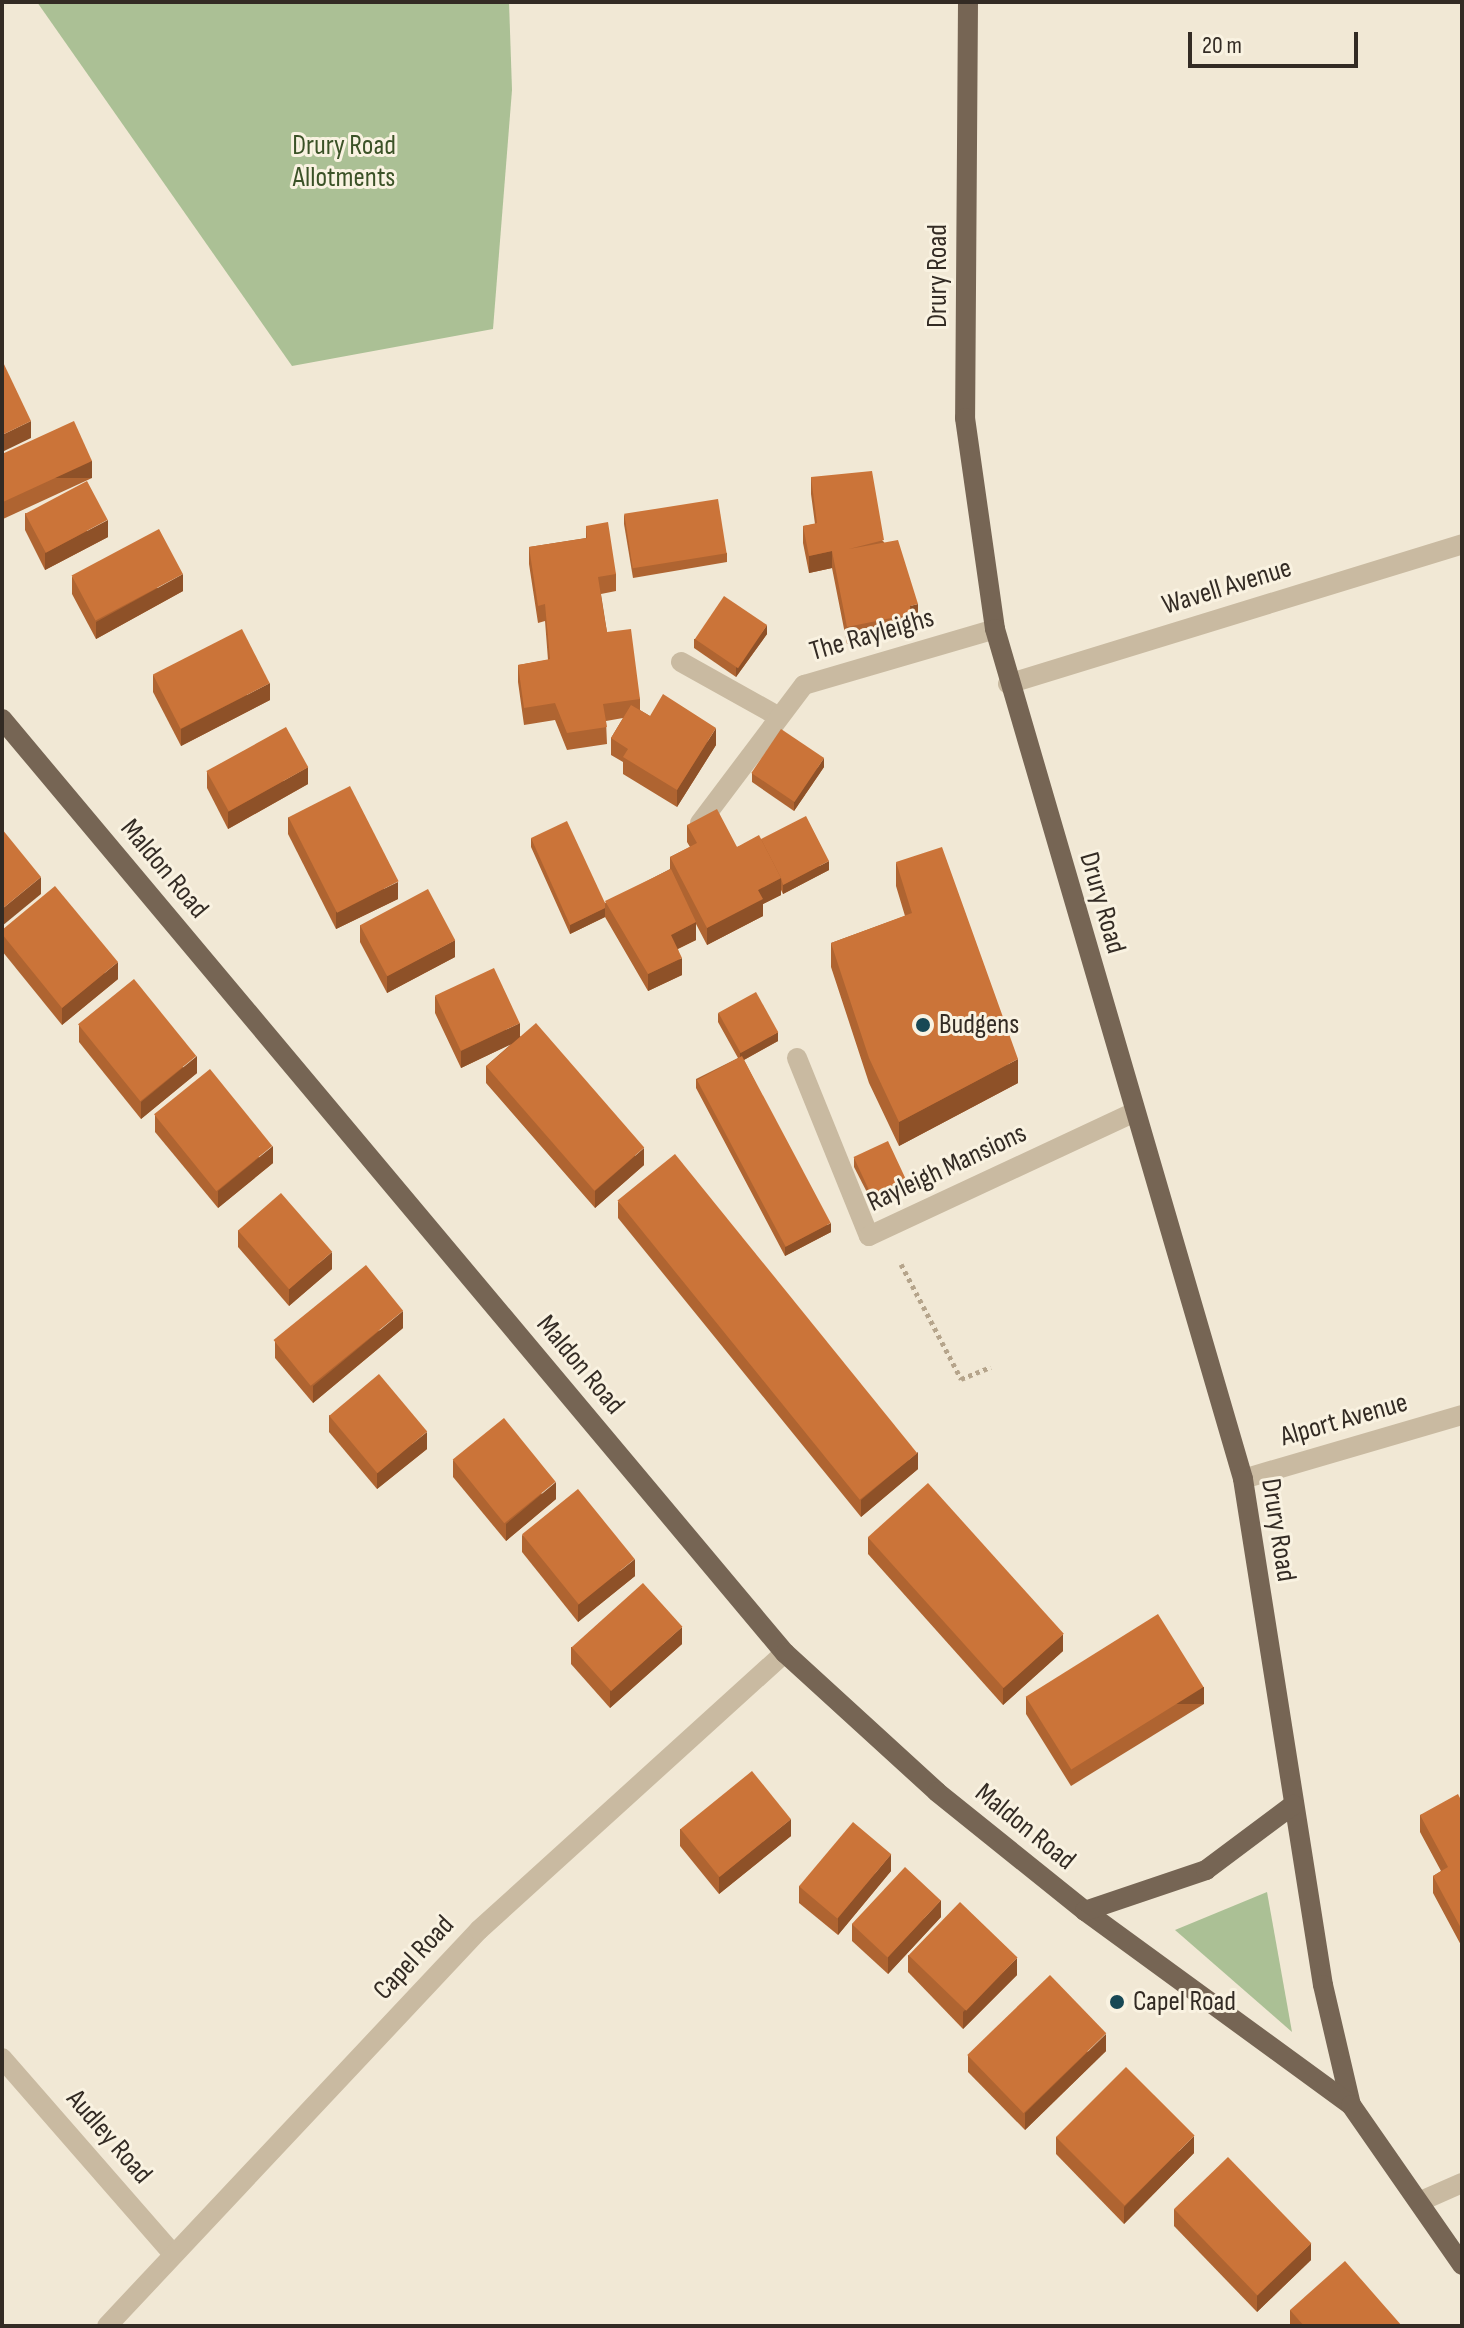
<!DOCTYPE html>
<html>
<head>
<meta charset="utf-8">
<style>
  body { margin:0 }
  #map { position:relative; width:1464px; height:2328px; overflow:hidden; background:#f1e8d5; font-family:"Sofia Sans Condensed",sans-serif }
  div>[style] { position:absolute }
  [style*='--x'] { left:calc(var(--x)*1px); top:calc(var(--y)*1px); width:calc(var(--w)*1px); rotate:calc(var(--a)*1deg) }
  .green>* { inset:0; background:#abc095 }
  .path>* { height:5px; margin-top:-2.5px; transform-origin:0; background:repeating-linear-gradient(90deg,#b5a48b 0 4px,transparent 0 8px) }
  .minor>* { height:20px; margin:-10px; padding:0 10px; transform-origin:10px; border-radius:10px; background:#c9baa1 }
  .major>* { height:20px; margin:-10px; padding:0 10px; transform-origin:10px; border-radius:10px; background:#766554 }
  .wall>* { inset:0; background:#af6431 }
  .shaded-wall>* { inset:0; background:#8e5128; transform-origin:0 0 }
  .building>* { inset:0; background:#cb7439; transform-origin:0 0 }
  .dots>* { width:22px; height:22px; translate:-50% -50%; box-sizing:border-box; border:4px solid #f9f2e1; border-radius:50% }
  span { translate:-50% -50%; white-space:nowrap; text-align:center; line-height:1.15; -webkit-text-stroke:6px #f9f2e1; paint-order:stroke }
  .park-label { font-size:28px; color:#3b5227 }
  .street-label { font-size:28px; color:#332b24 }
  .poi-label { font-size:28px; color:#332b24 }
  .left { translate:0 -50%; text-align:left }
  .frame { position:absolute; inset:0; border:4px solid #332b24; pointer-events:none }
  .scale { position:absolute; left:1188px; top:32px; width:170px; height:36px; box-sizing:border-box; border:4px solid #332b24; border-top:0; padding-left:10px; font-size:24px; line-height:28px; white-space:nowrap; color:#332b24; -webkit-text-stroke:6px #f9f2e1; paint-order:stroke }
</style>
</head>
<body>
<div id="map">
  <div class="green">
    <i style="clip-path:polygon(37px 2px,509px 2px,512px 90px,493px 329px,292px 366px)"></i>
    <i style="clip-path:polygon(1267px 1892px,1292px 2032px,1175px 1930px)"></i>
  </div>
  <div class="path">
    <i style="--x:901;--y:1264;--w:130;--a:62.4"></i>
    <i style="--x:961;--y:1379;--w:32;--a:-22"></i>
  </div>
  <div class="minor">
    <i style="--x:681;--y:662;--w:109;--a:29.2"></i>
    <i style="--x:1008;--y:684;--w:475;--a:-17.1"></i>
    <i style="--x:700;--y:823;--w:173;--a:-53"></i>
    <i style="--x:804;--y:685;--w:199;--a:-16.3"></i>
    <i style="--x:797;--y:1058;--w:192;--a:68"></i>
    <i style="--x:869;--y:1236;--w:293;--a:-25"></i>
    <i style="--x:1243;--y:1479;--w:228;--a:-16.3"></i>
    <i style="--x:2;--y:2058;--w:260;--a:48.9"></i>
    <i style="--x:1421;--y:2201;--w:45;--a:-23.7"></i>
    <i style="--x:107;--y:2326;--w:543;--a:-46.79"></i>
    <i style="--x:479;--y:1930;--w:413;--a:-42.2"></i>
  </div>
  <div class="major">
    <i style="--x:968;--y:2;--w:416;--a:90.4"></i>
    <i style="--x:965;--y:418;--w:213;--a:81.9"></i>
    <i style="--x:995;--y:629;--w:885;--a:73.73"></i>
    <i style="--x:1243;--y:1479;--w:512;--a:81.02"></i>
    <i style="--x:1323;--y:1985;--w:123;--a:76.9"></i>
    <i style="--x:2;--y:719;--w:1219;--a:50.03"></i>
    <i style="--x:785;--y:1653;--w:206;--a:42.4"></i>
    <i style="--x:937;--y:1792;--w:190;--a:38.8"></i>
    <i style="--x:1085;--y:1911;--w:329;--a:36.1"></i>
    <i style="--x:1351;--y:2105;--w:195;--a:55.2"></i>
    <i style="--x:1085;--y:1911;--w:128;--a:-18.7"></i>
    <i style="--x:1206;--y:1870;--w:109;--a:-36.8"></i>
  </div>
  <div class="wall">
    <i style="clip-path:polygon(2px 454px,92px 478px,3px 519px,2px 516px)"></i>
    <i style="clip-path:polygon(811px 477px,884px 542px,918px 621px,911px 623px,911px 631px,847px 644px,832px 568px,809px 573px,803px 543px,803px 526px,815px 524px,811px 494px)"></i>
    <i style="clip-path:polygon(25px 513px,108px 537px,45px 570px,25px 530px)"></i>
    <i style="clip-path:polygon(624px 515px,727px 553px,727px 562px,633px 578px,624px 524px)"></i>
    <i style="clip-path:polygon(586px 526px,616px 574px,616px 591px,601px 594px,607px 632px,640px 699px,640px 710px,650px 716px,716px 745px,677px 807px,623px 774px,623px 762px,611px 755px,611px 738px,623px 718px,606px 721px,607px 744px,567px 750px,555px 720px,524px 725px,518px 682px,518px 665px,548px 660px,545px 621px,538px 623px,529px 564px,529px 547px,586px 538px)"></i>
    <i style="clip-path:polygon(72px 577px,183px 591px,96px 639px,72px 594px)"></i>
    <i style="clip-path:polygon(767px 634px,736px 677px,694px 648px,694px 639px)"></i>
    <i style="clip-path:polygon(153px 675px,270px 700px,181px 746px,153px 692px)"></i>
    <i style="clip-path:polygon(824px 767px,794px 811px,752px 782px,752px 773px)"></i>
    <i style="clip-path:polygon(207px 772px,308px 784px,228px 829px,207px 788px)"></i>
    <i style="clip-path:polygon(288px 817px,398px 899px,336px 929px,288px 834px)"></i>
    <i style="clip-path:polygon(687px 825px,737px 847px,761px 839px,829px 870px,783px 894px,781px 890px,781px 895px,763px 904px,763px 916px,707px 945px,696px 924px,696px 940px,678px 949px,682px 975px,648px 991px,605px 917px,570px 934px,531px 847px,531px 838px,605px 903px,670px 869px,670px 857px,690px 847px,687px 842px)"></i>
    <i style="clip-path:polygon(896px 862px,1018px 1083px,899px 1146px,869px 1083px,831px 967px,831px 943px,905px 916px,896px 886px)"></i>
    <i style="clip-path:polygon(360px 925px,455px 957px,387px 993px,360px 942px)"></i>
    <i style="clip-path:polygon(2px 930px,118px 979px,62px 1025px,2px 951px)"></i>
    <i style="clip-path:polygon(435px 996px,520px 1036px,644px 1165px,595px 1208px,486px 1083px,486px 1066px,511px 1044px,461px 1068px,435px 1013px)"></i>
    <i style="clip-path:polygon(718px 1013px,778px 1041px,744px 1060px,831px 1232px,785px 1256px,696px 1088px,696px 1079px,738px 1058px,718px 1022px)"></i>
    <i style="clip-path:polygon(79px 1025px,197px 1073px,141px 1119px,79px 1042px)"></i>
    <i style="clip-path:polygon(155px 1115px,273px 1163px,218px 1208px,155px 1132px)"></i>
    <i style="clip-path:polygon(854px 1158px,906px 1188px,873px 1204px,854px 1167px)"></i>
    <i style="clip-path:polygon(618px 1201px,918px 1469px,861px 1517px,618px 1218px)"></i>
    <i style="clip-path:polygon(238px 1230px,332px 1269px,289px 1306px,238px 1247px)"></i>
    <i style="clip-path:polygon(403px 1328px,313px 1403px,275px 1358px,275px 1341px)"></i>
    <i style="clip-path:polygon(329px 1415px,427px 1449px,377px 1489px,329px 1432px)"></i>
    <i style="clip-path:polygon(453px 1460px,556px 1499px,506px 1541px,453px 1477px)"></i>
    <i style="clip-path:polygon(522px 1535px,635px 1576px,578px 1622px,522px 1552px)"></i>
    <i style="clip-path:polygon(868px 1537px,1063px 1651px,1003px 1705px,868px 1554px)"></i>
    <i style="clip-path:polygon(682px 1644px,610px 1708px,571px 1664px,571px 1647px)"></i>
    <i style="clip-path:polygon(1026px 1697px,1204px 1704px,1071px 1786px,1026px 1714px)"></i>
    <i style="clip-path:polygon(1462px 1802px,1462px 1947px,1433px 1893px,1433px 1876px,1441px 1871px,1420px 1832px,1420px 1815px)"></i>
    <i style="clip-path:polygon(680px 1829px,791px 1836px,719px 1894px,680px 1846px)"></i>
    <i style="clip-path:polygon(891px 1871px,838px 1935px,799px 1903px,799px 1886px)"></i>
    <i style="clip-path:polygon(941px 1917px,888px 1974px,852px 1941px,852px 1924px)"></i>
    <i style="clip-path:polygon(908px 1955px,1017px 1975px,963px 2029px,908px 1972px)"></i>
    <i style="clip-path:polygon(1106px 2051px,1025px 2130px,968px 2072px,968px 2055px)"></i>
    <i style="clip-path:polygon(1056px 2137px,1194px 2153px,1124px 2224px,1056px 2154px)"></i>
    <i style="clip-path:polygon(1174px 2209px,1311px 2260px,1257px 2312px,1174px 2226px)"></i>
    <i style="clip-path:polygon(1290px 2310px,1402px 2326px,1290px 2326px)"></i>
  </div>
  <div class="shaded-wall">
    <i style="clip-path:polygon(31px 421px,31px 438px,2px 452px,2px 435px)"></i>
    <i style="left:92px;top:461px;width:17px;height:98px;rotate:90deg"></i>
    <i style="clip-path:polygon(108px 520px,108px 537px,45px 570px,45px 553px)"></i>
    <i style="clip-path:polygon(832px 551px,832px 568px,809px 573px,809px 556px)"></i>
    <i style="clip-path:polygon(183px 574px,183px 591px,96px 639px,96px 622px)"></i>
    <i style="clip-path:polygon(918px 604px,918px 621px,911px 623px,910px 606px)"></i>
    <i style="clip-path:polygon(767px 625px,767px 634px,736px 677px,736px 668px)"></i>
    <i style="clip-path:polygon(270px 683px,270px 700px,181px 746px,181px 729px)"></i>
    <i style="clip-path:polygon(716px 728px,716px 745px,677px 807px,677px 790px)"></i>
    <i style="clip-path:polygon(824px 758px,824px 767px,794px 811px,794px 802px)"></i>
    <i style="clip-path:polygon(308px 767px,308px 784px,228px 829px,228px 812px)"></i>
    <i style="clip-path:polygon(829px 861px,829px 870px,783px 894px,783px 885px)"></i>
    <i style="clip-path:polygon(41px 877px,41px 894px,2px 926px,2px 909px)"></i>
    <i style="clip-path:polygon(781px 878px,781px 895px,763px 904px,763px 916px,707px 945px,707px 928px,758px 890px)"></i>
    <i style="clip-path:polygon(398px 882px,398px 899px,336px 929px,336px 912px)"></i>
    <i style="clip-path:polygon(605px 908px,605px 917px,570px 934px,570px 925px)"></i>
    <i style="clip-path:polygon(696px 922px,696px 940px,671px 952px,671px 935px)"></i>
    <i style="clip-path:polygon(455px 940px,455px 957px,387px 993px,387px 976px)"></i>
    <i style="clip-path:polygon(682px 958px,682px 975px,648px 991px,648px 974px)"></i>
    <i style="clip-path:polygon(118px 962px,118px 979px,62px 1025px,62px 1008px)"></i>
    <i style="clip-path:polygon(520px 1023px,520px 1040px,461px 1068px,461px 1051px)"></i>
    <i style="clip-path:polygon(778px 1032px,778px 1041px,740px 1062px,740px 1053px)"></i>
    <i style="clip-path:polygon(197px 1056px,197px 1073px,141px 1119px,141px 1102px)"></i>
    <i style="clip-path:polygon(1018px 1059px,1018px 1083px,899px 1146px,899px 1122px)"></i>
    <i style="clip-path:polygon(273px 1146px,273px 1163px,218px 1208px,218px 1191px)"></i>
    <i style="clip-path:polygon(644px 1148px,644px 1165px,595px 1208px,595px 1191px)"></i>
    <i style="clip-path:polygon(906px 1179px,906px 1188px,873px 1204px,873px 1195px)"></i>
    <i style="clip-path:polygon(831px 1223px,831px 1232px,785px 1256px,785px 1247px)"></i>
    <i style="clip-path:polygon(332px 1252px,332px 1269px,289px 1306px,289px 1289px)"></i>
    <i style="clip-path:polygon(403px 1311px,403px 1328px,313px 1403px,313px 1386px)"></i>
    <i style="clip-path:polygon(427px 1432px,427px 1449px,377px 1489px,377px 1472px)"></i>
    <i style="clip-path:polygon(918px 1452px,918px 1469px,861px 1517px,861px 1500px)"></i>
    <i style="clip-path:polygon(556px 1482px,556px 1499px,506px 1541px,506px 1524px)"></i>
    <i style="clip-path:polygon(635px 1559px,635px 1576px,578px 1622px,578px 1605px)"></i>
    <i style="clip-path:polygon(682px 1627px,682px 1644px,610px 1708px,610px 1691px)"></i>
    <i style="clip-path:polygon(1063px 1634px,1063px 1651px,1003px 1705px,1003px 1688px)"></i>
    <i style="left:1204px;top:1687px;width:17px;height:156px;rotate:90deg"></i>
    <i style="clip-path:polygon(791px 1819px,791px 1836px,719px 1894px,719px 1877px)"></i>
    <i style="clip-path:polygon(891px 1854px,891px 1871px,838px 1935px,838px 1918px)"></i>
    <i style="clip-path:polygon(941px 1900px,941px 1917px,888px 1974px,888px 1957px)"></i>
    <i style="clip-path:polygon(1017px 1958px,1017px 1975px,963px 2029px,963px 2012px)"></i>
    <i style="clip-path:polygon(1106px 2034px,1106px 2051px,1025px 2130px,1025px 2113px)"></i>
    <i style="clip-path:polygon(1194px 2136px,1194px 2153px,1124px 2224px,1124px 2207px)"></i>
    <i style="clip-path:polygon(1311px 2243px,1311px 2260px,1257px 2312px,1257px 2295px)"></i>
  </div>
  <div class="building">
    <i style="clip-path:polygon(2px 360px,31px 421px,2px 435px)"></i>
    <i style="clip-path:polygon(74px 421px,92px 461px,3px 502px,2px 499px,2px 454px)"></i>
    <i style="clip-path:polygon(872px 471px,884px 540px,849px 549px,898px 540px,918px 604px,910px 606px,911px 614px,847px 627px,832px 551px,809px 556px,803px 526px,817px 523px,811px 477px)"></i>
    <i style="left:87px;top:481px;width:44px;height:70px;rotate:62deg"></i>
    <i style="left:718px;top:499px;width:55px;height:95px;rotate:81deg"></i>
    <i style="clip-path:polygon(608px 522px,616px 574px,598px 577px,605px 621px,607px 632px,631px 629px,640px 699px,603px 704px,607px 727px,567px 733px,555px 703px,524px 708px,518px 665px,550px 659px,545px 604px,538px 606px,529px 547px,587px 538px,586px 526px)"></i>
    <i style="left:159px;top:529px;width:51px;height:99px;rotate:62deg"></i>
    <i style="left:724px;top:596px;width:52px;height:52px;rotate:34deg"></i>
    <i style="left:242px;top:629px;width:61px;height:100px;rotate:63deg"></i>
    <i style="clip-path:polygon(663px 694px,716px 728px,677px 790px,623px 757px,628px 749px,611px 738px,631px 705px,650px 716px)"></i>
    <i style="left:286px;top:727px;width:46px;height:91px;rotate:61deg"></i>
    <i style="left:781px;top:729px;width:52px;height:53px;rotate:34deg"></i>
    <i style="left:350px;top:786px;width:107px;height:69px;rotate:63deg"></i>
    <i style="clip-path:polygon(717px 809px,737px 847px,759px 835px,781px 878px,758px 890px,763px 899px,707px 928px,670px 857px,697px 843px,687px 825px)"></i>
    <i style="clip-path:polygon(806px 816px,829px 861px,783px 885px,781px 878px,761px 839px)"></i>
    <i style="clip-path:polygon(567px 821px,605px 903px,605px 908px,570px 925px,531px 838px)"></i>
    <i style="clip-path:polygon(2px 829px,41px 877px,2px 909px)"></i>
    <i style="clip-path:polygon(942px 847px,1018px 1059px,899px 1122px,869px 1058px,831px 943px,912px 913px,896px 862px)"></i>
    <i style="clip-path:polygon(671px 869px,696px 922px,671px 935px,682px 958px,648px 974px,605px 901px)"></i>
    <i style="clip-path:polygon(55px 886px,118px 962px,62px 1008px,2px 934px,2px 930px)"></i>
    <i style="left:428px;top:889px;width:58px;height:77px;rotate:62deg"></i>
    <i style="left:494px;top:968px;width:61px;height:65px;rotate:65deg"></i>
    <i style="left:134px;top:979px;width:99px;height:72px;rotate:51deg"></i>
    <i style="left:756px;top:992px;width:46px;height:43px;rotate:61deg"></i>
    <i style="left:536px;top:1023px;width:165px;height:66px;rotate:49deg"></i>
    <i style="left:742px;top:1056px;width:189px;height:51px;rotate:62deg"></i>
    <i style="left:210px;top:1069px;width:99px;height:72px;rotate:51deg"></i>
    <i style="left:888px;top:1141px;width:42px;height:38px;rotate:65deg"></i>
    <i style="left:675px;top:1154px;width:385px;height:74px;rotate:51deg"></i>
    <i style="left:281px;top:1193px;width:78px;height:57px;rotate:49deg"></i>
    <i style="left:366px;top:1265px;width:59px;height:119px;rotate:51deg"></i>
    <i style="left:379px;top:1374px;width:75px;height:65px;rotate:50deg"></i>
    <i style="left:504px;top:1418px;width:82px;height:66px;rotate:51deg"></i>
    <i style="left:928px;top:1483px;width:203px;height:81px;rotate:48deg"></i>
    <i style="left:578px;top:1489px;width:90px;height:72px;rotate:51deg"></i>
    <i style="left:643px;top:1583px;width:59px;height:96px;rotate:48deg"></i>
    <i style="left:1158px;top:1614px;width:86px;height:156px;rotate:58deg"></i>
    <i style="left:752px;top:1771px;width:62px;height:92px;rotate:51deg"></i>
    <i style="clip-path:polygon(1458px 1794px,1462px 1802px,1462px 1930px,1433px 1876px,1448px 1867px,1420px 1815px)"></i>
    <i style="left:853px;top:1822px;width:50px;height:84px;rotate:40deg"></i>
    <i style="left:905px;top:1867px;width:49px;height:78px;rotate:43deg"></i>
    <i style="left:960px;top:1902px;width:80px;height:74px;rotate:44deg"></i>
    <i style="left:1050px;top:1975px;width:81px;height:115px;rotate:46deg"></i>
    <i style="left:1126px;top:2067px;width:97px;height:99px;rotate:45deg"></i>
    <i style="left:1228px;top:2157px;width:120px;height:75px;rotate:46deg"></i>
    <i style="clip-path:polygon(1345px 2261px,1402px 2326px,1304px 2326px,1290px 2310px)"></i>
  </div>
  <div class="dots">
    <i style="left:923px;top:1025px;background:#184855"></i>
    <i style="left:1117px;top:2002px;background:#184855"></i>
  </div>
  <div class="park-label">
    <span style="left:344px;top:162px">Drury Road<br>Allotments</span>
  </div>
  <div class="street-label">
    <span style="left:938px;top:276px;rotate:-90deg">Drury Road</span>
    <span style="left:1227px;top:587px;rotate:-17deg">Wavell Avenue</span>
    <span style="left:872px;top:635px;rotate:-16deg">The Rayleighs</span>
    <span style="left:164px;top:869px;rotate:50deg">Maldon Road</span>
    <span style="left:1102px;top:903px;rotate:74deg">Drury Road</span>
    <span style="left:947px;top:1168px;rotate:-25deg">Rayleigh Mansions</span>
    <span style="left:580px;top:1365px;rotate:50deg">Maldon Road</span>
    <span style="left:1344px;top:1420px;rotate:-16deg">Alport Avenue</span>
    <span style="left:1278px;top:1530px;rotate:81deg">Drury Road</span>
    <span style="left:1025px;top:1827px;rotate:39deg">Maldon Road</span>
    <span style="left:414px;top:1958px;rotate:-47deg">Capel Road</span>
    <span style="left:109px;top:2137px;rotate:49deg">Audley Road</span>
  </div>
  <div class="poi-label">
    <span class="left" style="left:939px;top:1025px">Budgens</span>
    <span class="left" style="left:1133px;top:2002px">Capel Road</span>
  </div>
  <div class="frame"></div>
  <div class="scale">20 m</div>
</div>
</body>
</html>
